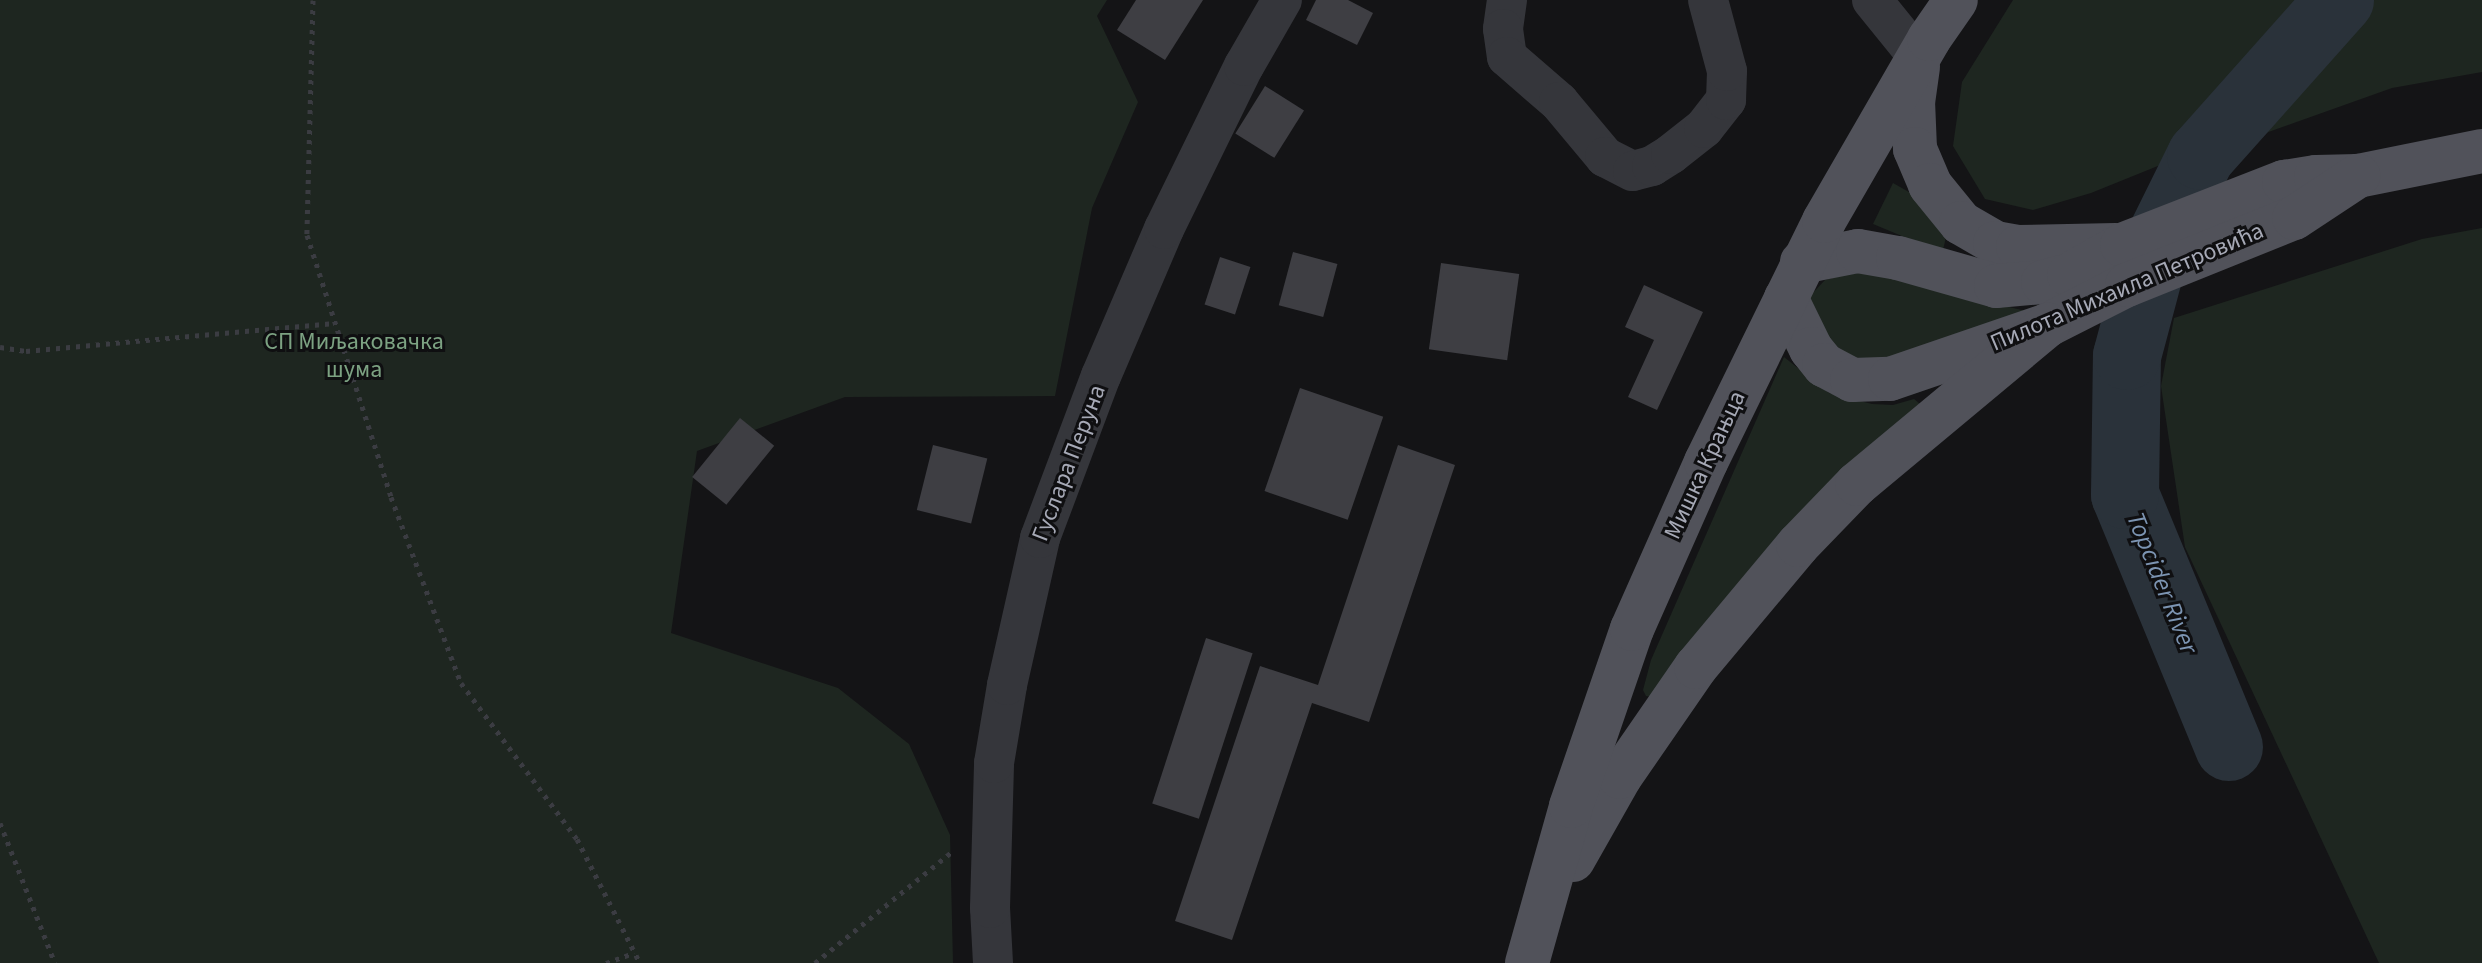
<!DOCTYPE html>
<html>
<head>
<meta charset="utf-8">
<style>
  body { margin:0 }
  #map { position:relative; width:2482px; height:963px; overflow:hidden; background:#141416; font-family:"Source Sans 3",sans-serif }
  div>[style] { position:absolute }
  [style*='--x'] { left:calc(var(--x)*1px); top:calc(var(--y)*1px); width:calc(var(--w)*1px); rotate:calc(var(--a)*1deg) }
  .green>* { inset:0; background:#1e2620 }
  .river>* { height:68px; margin:-34px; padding:0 34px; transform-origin:34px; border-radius:34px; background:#2a323a }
  .building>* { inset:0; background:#3e3e43; transform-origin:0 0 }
  .path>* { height:5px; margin-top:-2.5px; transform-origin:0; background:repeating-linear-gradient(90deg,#3b3c42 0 4px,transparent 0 10px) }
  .minor>* { height:40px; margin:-20px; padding:0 20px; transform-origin:20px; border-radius:20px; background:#35363b }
  .major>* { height:44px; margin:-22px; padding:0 22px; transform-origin:22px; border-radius:22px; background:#51525a }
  span { translate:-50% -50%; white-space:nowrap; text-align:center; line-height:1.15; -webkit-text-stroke:6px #0f0f11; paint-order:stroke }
  .street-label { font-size:24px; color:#a6a9b6 }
  .park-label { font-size:24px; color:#7ca282 }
  .water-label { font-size:26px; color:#7c94b2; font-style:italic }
</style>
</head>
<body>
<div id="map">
  <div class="green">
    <i style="clip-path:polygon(0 0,1107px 0,1097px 16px,1138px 102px,1092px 208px,1055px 396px,845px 397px,697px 451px,671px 633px,838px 688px,909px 744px,950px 835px,953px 963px,0 963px)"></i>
    <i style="clip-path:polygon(2013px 0,2322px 0,2185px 155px,2091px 193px,2033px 210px,1985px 199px,1953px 146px,1962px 82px)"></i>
    <i style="clip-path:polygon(2356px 0,2482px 0,2482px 72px,2392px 88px,2221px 149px)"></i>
    <i style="clip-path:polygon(1893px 183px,1916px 196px,1946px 237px,1943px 250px,1938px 251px,1873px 224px)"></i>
    <i style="clip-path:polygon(2482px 228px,2482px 963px,2379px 963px,2185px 547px,2161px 386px,2174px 318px,2422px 239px)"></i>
    <i style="clip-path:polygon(1872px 267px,1963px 296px,2030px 312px,1896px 364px,1852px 365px,1814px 330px,1810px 296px,1825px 280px)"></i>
    <i style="clip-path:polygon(1784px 357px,1829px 393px,1872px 404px,1893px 405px,1914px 399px,1925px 408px,1652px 697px,1646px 696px,1643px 690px,1651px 660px)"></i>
  </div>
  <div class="river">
    <i style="--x:2229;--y:747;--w:273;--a:-112.4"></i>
    <i style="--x:2125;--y:495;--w:139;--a:-89.2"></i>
    <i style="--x:2127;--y:356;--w:113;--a:-75.1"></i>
    <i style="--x:2156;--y:247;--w:102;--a:-63.7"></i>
    <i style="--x:2201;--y:156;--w:209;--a:-48.3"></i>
  </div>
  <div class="building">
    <i style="clip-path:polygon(1136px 0,1203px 0,1165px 60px,1117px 30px)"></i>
    <i style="clip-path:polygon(1316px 0,1348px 0,1373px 13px,1357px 45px,1306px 20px)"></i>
    <i style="left:1265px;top:86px;width:46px;height:56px;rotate:32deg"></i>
    <i style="left:1293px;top:252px;width:46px;height:55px;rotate:15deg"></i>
    <i style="left:1220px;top:257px;width:32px;height:50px;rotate:18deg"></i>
    <i style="left:1441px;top:263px;width:79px;height:87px;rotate:8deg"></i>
    <i style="clip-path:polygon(1644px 285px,1703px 312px,1657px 410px,1628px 397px,1654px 340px,1625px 327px)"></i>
    <i style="left:1300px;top:388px;width:88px;height:109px;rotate:19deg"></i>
    <i style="left:740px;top:418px;width:44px;height:76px;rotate:39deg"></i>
    <i style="left:933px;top:445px;width:56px;height:67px;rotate:14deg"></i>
    <i style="clip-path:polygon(1398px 445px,1455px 465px,1369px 722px,1312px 703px,1232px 940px,1175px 921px,1260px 666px,1318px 685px)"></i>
    <i style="left:1206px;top:638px;width:49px;height:174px;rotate:18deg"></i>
  </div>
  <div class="path">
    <i style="--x:313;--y:0;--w:235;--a:91.5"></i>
    <i style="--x:307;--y:235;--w:275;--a:72.2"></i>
    <i style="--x:391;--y:497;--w:199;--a:69.4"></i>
    <i style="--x:461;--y:683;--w:194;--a:53.4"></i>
    <i style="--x:577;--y:839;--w:139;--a:63.1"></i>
    <i style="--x:0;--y:347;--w:26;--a:9"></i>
    <i style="--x:26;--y:351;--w:310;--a:-5.2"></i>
    <i style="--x:0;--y:823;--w:150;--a:68.6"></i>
    <i style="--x:606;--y:963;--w:30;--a:-20"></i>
    <i style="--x:815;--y:963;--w:179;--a:-39.1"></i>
  </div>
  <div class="minor">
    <i style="--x:1507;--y:0;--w:29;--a:98"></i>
    <i style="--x:1503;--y:29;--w:28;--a:82"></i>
    <i style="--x:1507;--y:57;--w:69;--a:40.9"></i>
    <i style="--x:1559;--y:102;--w:72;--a:50.1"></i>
    <i style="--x:1605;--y:157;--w:31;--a:27"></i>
    <i style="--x:1633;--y:171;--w:20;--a:-15"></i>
    <i style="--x:1652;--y:166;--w:22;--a:-32"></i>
    <i style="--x:1671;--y:154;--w:42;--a:-38.2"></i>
    <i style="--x:1704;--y:128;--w:36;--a:-52"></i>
    <i style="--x:1726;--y:100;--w:29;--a:-88"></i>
    <i style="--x:1727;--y:71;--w:73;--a:-105"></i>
    <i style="--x:1872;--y:0;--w:75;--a:51"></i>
    <i style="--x:993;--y:963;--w:55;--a:-93.1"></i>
    <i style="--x:990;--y:908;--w:145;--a:-88.4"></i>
    <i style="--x:994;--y:763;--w:79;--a:-80.5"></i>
    <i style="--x:1007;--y:685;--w:151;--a:-77.3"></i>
    <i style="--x:1040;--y:538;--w:173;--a:-69.4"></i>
    <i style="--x:1101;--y:376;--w:160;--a:-66.8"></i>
    <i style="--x:1164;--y:229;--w:182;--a:-63.9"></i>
    <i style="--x:1244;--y:66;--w:76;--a:-60.1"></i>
  </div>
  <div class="major">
    <i style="--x:1918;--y:67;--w:34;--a:98"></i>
    <i style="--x:1913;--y:101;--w:48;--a:87.6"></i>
    <i style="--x:1915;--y:149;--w:39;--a:67"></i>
    <i style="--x:1930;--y:185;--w:49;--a:50.8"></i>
    <i style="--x:1961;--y:223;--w:39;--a:30"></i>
    <i style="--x:1995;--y:243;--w:23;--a:10"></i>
    <i style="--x:2018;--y:247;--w:98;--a:-1.2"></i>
    <i style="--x:1802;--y:262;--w:57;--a:-11.1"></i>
    <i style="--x:1858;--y:251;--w:41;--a:9.9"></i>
    <i style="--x:1898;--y:258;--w:102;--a:15.9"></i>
    <i style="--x:1996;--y:286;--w:47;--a:-4.9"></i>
    <i style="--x:2043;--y:282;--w:27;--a:-15"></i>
    <i style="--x:2069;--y:275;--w:61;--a:-29.5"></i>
    <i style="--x:2122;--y:245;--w:174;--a:-21.3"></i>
    <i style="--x:2284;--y:182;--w:32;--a:-9"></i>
    <i style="--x:2316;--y:177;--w:42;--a:-1.4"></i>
    <i style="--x:2358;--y:176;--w:126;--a:-11.4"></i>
    <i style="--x:1786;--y:298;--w:57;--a:63.9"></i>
    <i style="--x:1811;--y:349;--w:21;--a:51"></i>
    <i style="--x:1824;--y:365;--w:32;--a:28"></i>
    <i style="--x:1852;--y:380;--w:38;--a:-2"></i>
    <i style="--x:1890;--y:379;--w:167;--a:-18.9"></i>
    <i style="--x:2048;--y:325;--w:89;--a:-26.9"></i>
    <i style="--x:2127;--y:285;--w:180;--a:-21.9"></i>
    <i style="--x:2294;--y:218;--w:77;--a:-33.3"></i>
    <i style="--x:1573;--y:860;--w:95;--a:-60.5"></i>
    <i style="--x:1620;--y:777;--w:134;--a:-55.4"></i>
    <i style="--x:1696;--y:667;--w:159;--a:-50.1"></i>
    <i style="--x:1798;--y:545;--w:85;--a:-46"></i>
    <i style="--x:1857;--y:484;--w:249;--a:-39.8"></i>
    <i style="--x:1527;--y:963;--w:163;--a:-74.3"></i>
    <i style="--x:1571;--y:806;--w:187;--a:-71"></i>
    <i style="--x:1632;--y:629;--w:183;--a:-66.1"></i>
    <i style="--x:1706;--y:462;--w:268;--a:-63.9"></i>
    <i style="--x:1824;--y:221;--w:210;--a:-60"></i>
    <i style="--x:1929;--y:39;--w:47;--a:-55.3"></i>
  </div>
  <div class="street-label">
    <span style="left:2127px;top:287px;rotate:-23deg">Пилота Михаила Петровића</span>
    <span style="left:1069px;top:463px;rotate:-69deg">Гуслара Перуна</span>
    <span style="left:1705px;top:465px;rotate:-65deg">Мишка Крањца</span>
  </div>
  <div class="park-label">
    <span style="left:354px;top:356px">СП Миљаковачка<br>шума</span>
  </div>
  <div class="water-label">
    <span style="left:2162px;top:583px;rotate:68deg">Topcider River</span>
  </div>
</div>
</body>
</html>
